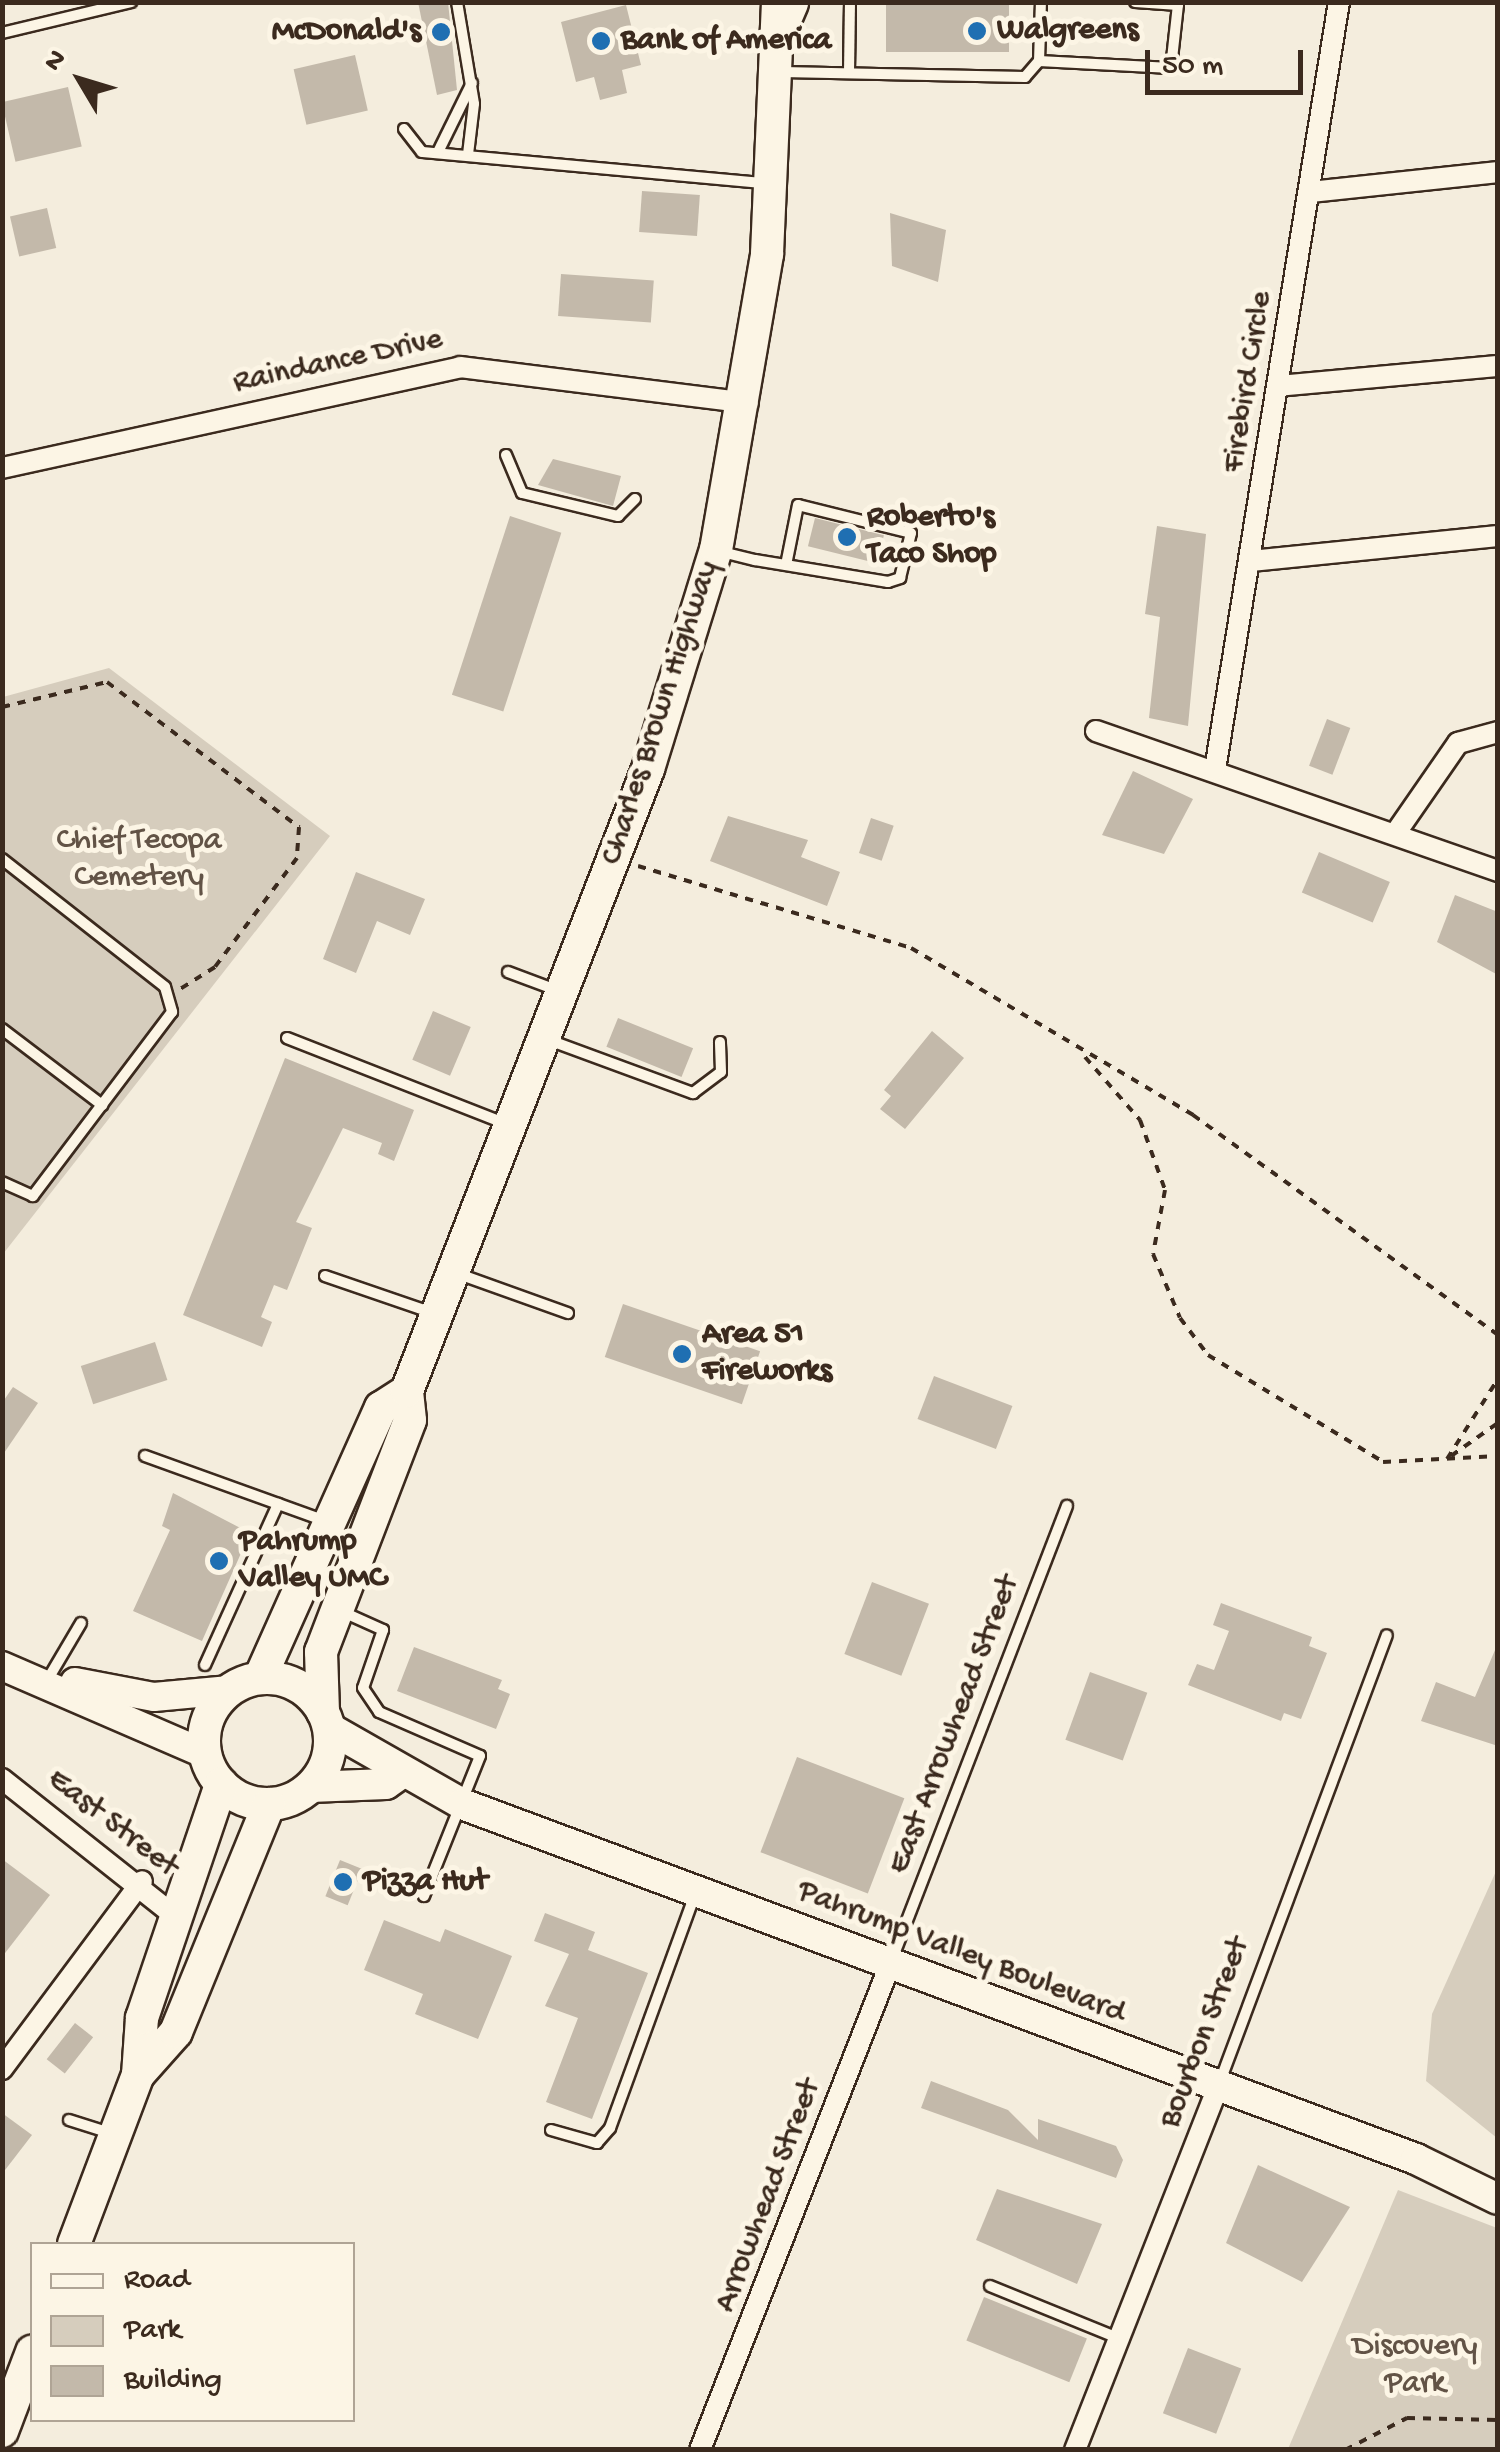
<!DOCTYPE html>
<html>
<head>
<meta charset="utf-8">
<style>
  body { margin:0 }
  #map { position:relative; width:1500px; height:2452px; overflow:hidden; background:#f4eddd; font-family:"Gochi Hand",sans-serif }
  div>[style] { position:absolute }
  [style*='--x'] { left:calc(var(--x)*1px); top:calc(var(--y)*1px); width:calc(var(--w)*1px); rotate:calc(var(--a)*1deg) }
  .green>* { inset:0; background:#d6cdbd }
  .building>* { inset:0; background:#c3b9aa; transform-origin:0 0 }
  .path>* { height:4px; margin-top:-2px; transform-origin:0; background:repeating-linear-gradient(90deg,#3b2a1e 0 8px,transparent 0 16px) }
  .roads { filter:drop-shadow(2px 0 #3b2a1e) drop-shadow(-2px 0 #3b2a1e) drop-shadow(0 2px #3b2a1e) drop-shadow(0 -2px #3b2a1e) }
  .service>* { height:10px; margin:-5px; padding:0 5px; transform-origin:5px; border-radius:5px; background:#fcf5e5 }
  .minor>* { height:20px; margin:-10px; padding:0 10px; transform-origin:10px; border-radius:10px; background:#fcf5e5 }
  .tertiary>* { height:28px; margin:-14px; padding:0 14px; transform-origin:14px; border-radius:14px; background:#fcf5e5 }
  .secondary>* { height:30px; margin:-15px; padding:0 15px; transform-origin:15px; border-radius:15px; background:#fcf5e5 }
  .primary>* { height:32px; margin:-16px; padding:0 16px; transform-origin:16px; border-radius:16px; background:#fcf5e5 }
  .primary>.ring { margin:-16px; padding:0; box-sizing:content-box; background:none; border:32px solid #fcf5e5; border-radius:50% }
  .trunk>* { height:35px; margin:-17.5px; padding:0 17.5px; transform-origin:17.5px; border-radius:17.5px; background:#fcf5e5 }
  .dots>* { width:28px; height:28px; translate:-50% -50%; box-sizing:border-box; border:5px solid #fcf5e5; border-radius:50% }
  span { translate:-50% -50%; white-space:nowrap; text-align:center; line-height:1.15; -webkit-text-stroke:10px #fcf5e5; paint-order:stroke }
  .poi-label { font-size:32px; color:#3b2a1e; font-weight:700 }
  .left { translate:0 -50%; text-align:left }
  .right { translate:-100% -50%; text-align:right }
  .street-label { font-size:32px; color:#3b2a1e }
  .park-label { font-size:32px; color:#625346 }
  .frame { position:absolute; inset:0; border:5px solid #3b2a1e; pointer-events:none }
  .legend { position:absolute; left:30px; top:2242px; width:325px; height:180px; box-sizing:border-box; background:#fcf5e5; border:2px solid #afa495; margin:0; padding:12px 18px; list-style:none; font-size:30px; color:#3b2a1e }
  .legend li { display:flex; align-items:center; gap:20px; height:50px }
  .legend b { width:50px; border:2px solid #afa495 }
  .north { position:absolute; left:30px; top:30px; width:100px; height:100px; -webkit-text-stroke:8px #fcf5e5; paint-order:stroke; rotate:308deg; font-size:28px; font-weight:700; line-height:40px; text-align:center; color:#3b2a1e }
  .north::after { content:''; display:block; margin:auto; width:35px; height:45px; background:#3b2a1e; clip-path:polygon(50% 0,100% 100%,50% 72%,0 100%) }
  .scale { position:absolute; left:1145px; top:50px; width:158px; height:45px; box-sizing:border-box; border:5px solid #3b2a1e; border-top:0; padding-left:12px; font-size:30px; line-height:35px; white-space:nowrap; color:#3b2a1e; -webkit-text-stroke:8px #fcf5e5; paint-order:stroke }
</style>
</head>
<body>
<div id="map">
  <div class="green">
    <i style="clip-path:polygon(109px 668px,330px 836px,3px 1254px,3px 697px)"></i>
    <i style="clip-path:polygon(1497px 1869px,1497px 2138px,1426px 2081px,1432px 2014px)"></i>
    <i style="clip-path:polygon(1398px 2190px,1497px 2228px,1497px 2449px,1288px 2449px)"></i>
  </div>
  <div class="building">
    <i style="clip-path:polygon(418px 2px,448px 2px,457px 90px,437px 95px)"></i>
    <i style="left:886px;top:2px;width:123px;height:50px"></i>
    <i style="clip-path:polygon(626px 5px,641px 65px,622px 70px,627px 93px,600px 100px,594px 77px,576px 82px,561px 22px)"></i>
    <i style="left:355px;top:55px;width:57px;height:63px;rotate:77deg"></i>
    <i style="left:68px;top:87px;width:61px;height:68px;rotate:77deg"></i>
    <i style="left:642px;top:191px;width:58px;height:41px;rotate:4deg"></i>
    <i style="left:47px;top:208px;width:41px;height:38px;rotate:77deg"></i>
    <i style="clip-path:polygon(890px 213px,946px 230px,938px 282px,892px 266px)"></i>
    <i style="left:561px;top:274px;width:93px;height:42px;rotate:4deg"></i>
    <i style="clip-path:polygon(553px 459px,621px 476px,613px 506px,538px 485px)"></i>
    <i style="left:510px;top:516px;width:54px;height:188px;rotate:18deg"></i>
    <i style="left:815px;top:518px;width:71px;height:29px;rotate:14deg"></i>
    <i style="clip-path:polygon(1157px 526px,1206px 534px,1188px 726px,1149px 718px,1160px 617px,1145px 614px)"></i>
    <i style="left:1327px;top:719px;width:25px;height:50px;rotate:21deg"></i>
    <i style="clip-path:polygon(1133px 771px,1193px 799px,1164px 854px,1102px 835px)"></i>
    <i style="clip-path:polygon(728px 816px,808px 840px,801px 857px,840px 872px,827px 906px,710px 861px)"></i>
    <i style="left:871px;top:818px;width:24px;height:37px;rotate:19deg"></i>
    <i style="left:1319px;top:852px;width:77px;height:44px;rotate:23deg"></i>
    <i style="clip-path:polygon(356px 872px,425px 899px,410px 935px,377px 921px,356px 973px,323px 959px)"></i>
    <i style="clip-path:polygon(1455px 895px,1498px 912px,1498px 975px,1437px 942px)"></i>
    <i style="left:433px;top:1011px;width:41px;height:53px;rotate:23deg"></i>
    <i style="left:618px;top:1018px;width:81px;height:31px;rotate:22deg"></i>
    <i style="clip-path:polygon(932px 1031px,964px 1058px,905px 1129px,880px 1109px,891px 1096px,884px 1090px)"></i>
    <i style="clip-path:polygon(285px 1058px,414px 1110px,394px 1161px,378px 1154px,382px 1143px,343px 1128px,296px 1222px,312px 1228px,287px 1290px,274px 1285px,261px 1317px,272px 1322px,262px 1347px,183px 1315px)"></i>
    <i style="left:623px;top:1304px;width:145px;height:56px;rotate:19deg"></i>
    <i style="left:155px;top:1342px;width:40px;height:78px;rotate:72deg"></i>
    <i style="left:934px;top:1376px;width:84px;height:46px;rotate:21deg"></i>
    <i style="clip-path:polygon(13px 1387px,38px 1403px,2px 1456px,2px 1403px)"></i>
    <i style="clip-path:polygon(173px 1493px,250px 1533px,202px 1641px,133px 1611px,170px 1530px,162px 1526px)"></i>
    <i style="left:872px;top:1582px;width:61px;height:77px;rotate:21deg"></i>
    <i style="clip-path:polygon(1221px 1603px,1312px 1637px,1309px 1646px,1327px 1653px,1301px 1719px,1284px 1713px,1281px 1721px,1188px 1685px,1197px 1664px,1214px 1670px,1229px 1631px,1213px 1625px)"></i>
    <i style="clip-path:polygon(1498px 1643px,1498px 1746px,1421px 1721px,1436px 1682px,1475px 1697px)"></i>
    <i style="clip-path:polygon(414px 1647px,502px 1680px,498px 1689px,510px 1694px,496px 1729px,397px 1691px)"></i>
    <i style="left:1090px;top:1672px;width:61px;height:72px;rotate:20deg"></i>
    <i style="left:797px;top:1757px;width:115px;height:102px;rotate:21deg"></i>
    <i style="clip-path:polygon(2px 1859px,50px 1895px,2px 1957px)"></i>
    <i style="left:340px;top:1860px;width:24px;height:39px;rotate:22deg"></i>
    <i style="clip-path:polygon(545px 1913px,595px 1932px,588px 1950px,648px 1973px,592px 2119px,546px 2102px,578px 2018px,545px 2006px,569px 1954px,534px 1941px)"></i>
    <i style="clip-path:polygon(384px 1920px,440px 1942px,445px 1929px,512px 1956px,478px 2039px,415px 2014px,423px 1994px,364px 1970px)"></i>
    <i style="left:75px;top:2023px;width:23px;height:46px;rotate:38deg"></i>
    <i style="clip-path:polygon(931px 2081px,1008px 2110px,1038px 2140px,1038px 2119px,1116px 2146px,1123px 2160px,1116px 2178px,921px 2108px)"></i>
    <i style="clip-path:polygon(2px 2113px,32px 2135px,2px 2174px)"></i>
    <i style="clip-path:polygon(1258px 2165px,1350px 2207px,1302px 2282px,1226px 2243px)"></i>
    <i style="clip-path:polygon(997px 2189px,1102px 2224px,1077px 2284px,976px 2240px)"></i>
    <i style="left:984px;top:2297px;width:111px;height:47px;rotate:22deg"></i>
    <i style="left:1188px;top:2348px;width:57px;height:70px;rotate:21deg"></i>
  </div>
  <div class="path">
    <i style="--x:2;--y:707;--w:108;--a:-13.4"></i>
    <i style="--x:107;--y:682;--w:241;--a:37.1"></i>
    <i style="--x:299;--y:827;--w:31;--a:94"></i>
    <i style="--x:297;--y:858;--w:136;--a:127"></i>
    <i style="--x:215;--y:967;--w:41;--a:147.8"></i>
    <i style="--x:638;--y:866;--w:285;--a:16.7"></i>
    <i style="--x:911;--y:948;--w:328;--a:30.6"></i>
    <i style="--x:1193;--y:1115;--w:376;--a:35.8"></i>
    <i style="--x:1085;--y:1057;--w:84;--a:48.9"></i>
    <i style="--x:1140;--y:1120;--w:74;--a:70.3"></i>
    <i style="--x:1165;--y:1190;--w:65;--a:100.6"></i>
    <i style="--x:1153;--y:1254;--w:69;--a:67.1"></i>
    <i style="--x:1180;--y:1318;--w:46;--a:52.9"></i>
    <i style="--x:1208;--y:1355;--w:205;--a:31.4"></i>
    <i style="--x:1383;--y:1462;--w:115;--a:-3"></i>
    <i style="--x:1451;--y:1456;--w:57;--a:-35.1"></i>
    <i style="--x:1447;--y:1459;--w:95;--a:-57.5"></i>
    <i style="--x:1345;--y:2450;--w:70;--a:-27.3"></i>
    <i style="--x:1407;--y:2418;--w:91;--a:1.3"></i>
  </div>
  <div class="roads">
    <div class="service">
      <i style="--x:457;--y:2;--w:103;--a:80.5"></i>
      <i style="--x:474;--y:104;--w:50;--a:96.8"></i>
      <i style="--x:2;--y:33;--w:133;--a:-13.5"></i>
      <i style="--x:1039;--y:61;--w:132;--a:3"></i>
      <i style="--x:1171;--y:68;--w:63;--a:-83.7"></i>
      <i style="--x:1178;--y:5;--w:43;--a:-176"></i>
      <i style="--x:782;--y:72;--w:243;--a:1.2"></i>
      <i style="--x:1025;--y:77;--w:21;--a:-49"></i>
      <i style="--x:1039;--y:61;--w:59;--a:-88.1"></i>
      <i style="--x:849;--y:73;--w:71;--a:-89.2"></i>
      <i style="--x:404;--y:129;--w:29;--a:52"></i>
      <i style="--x:422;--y:152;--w:342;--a:5.2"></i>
      <i style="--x:438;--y:152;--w:77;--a:-63.8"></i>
      <i style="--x:506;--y:455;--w:41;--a:67.2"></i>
      <i style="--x:522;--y:493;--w:99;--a:13.5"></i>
      <i style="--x:618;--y:516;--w:24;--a:-45"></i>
      <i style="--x:722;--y:552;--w:34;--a:14"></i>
      <i style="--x:755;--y:560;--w:135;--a:9.4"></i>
      <i style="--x:888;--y:582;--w:13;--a:-18"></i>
      <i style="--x:900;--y:578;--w:46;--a:-76.3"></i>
      <i style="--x:911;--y:533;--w:116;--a:-166.1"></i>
      <i style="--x:798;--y:505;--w:61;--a:101.3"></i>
      <i style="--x:2;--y:859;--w:207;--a:38.1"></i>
      <i style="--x:165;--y:987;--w:26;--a:74"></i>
      <i style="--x:172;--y:1012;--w:231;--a:127.1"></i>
      <i style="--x:33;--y:1196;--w:34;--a:-156"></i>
      <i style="--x:508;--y:972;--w:54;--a:20.4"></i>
      <i style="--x:2;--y:1029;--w:126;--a:37.2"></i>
      <i style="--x:287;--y:1038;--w:235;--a:21.4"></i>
      <i style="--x:546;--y:1039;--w:157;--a:20.2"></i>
      <i style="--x:693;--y:1093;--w:35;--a:-37"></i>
      <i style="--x:721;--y:1072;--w:30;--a:-92"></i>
      <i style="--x:456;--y:1273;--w:119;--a:19.7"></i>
      <i style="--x:325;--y:1276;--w:114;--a:18.9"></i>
      <i style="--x:145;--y:1456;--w:192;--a:19.8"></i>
      <i style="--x:343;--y:1612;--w:44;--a:24.2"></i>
      <i style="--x:383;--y:1630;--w:61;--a:109"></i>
      <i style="--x:363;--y:1688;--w:29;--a:56"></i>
      <i style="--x:379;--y:1712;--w:110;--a:23.5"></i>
      <i style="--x:480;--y:1756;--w:151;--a:111.8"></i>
      <i style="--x:205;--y:1665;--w:177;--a:-65.6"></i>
      <i style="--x:48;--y:1679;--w:65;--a:-59.5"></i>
      <i style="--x:891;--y:1962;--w:489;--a:-68.9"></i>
      <i style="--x:1219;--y:2084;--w:479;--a:-69.5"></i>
      <i style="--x:69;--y:2120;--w:43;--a:17.6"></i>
      <i style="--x:551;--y:2130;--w:48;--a:15.8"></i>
      <i style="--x:597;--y:2143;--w:20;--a:-49"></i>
      <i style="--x:610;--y:2128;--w:246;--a:-70"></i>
      <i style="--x:990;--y:2286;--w:138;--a:22.1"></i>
    </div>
    <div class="minor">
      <i style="--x:1311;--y:192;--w:188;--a:-6.1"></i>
      <i style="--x:1278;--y:386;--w:221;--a:-5.2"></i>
      <i style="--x:2;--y:468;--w:469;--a:-12.4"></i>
      <i style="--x:460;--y:367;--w:290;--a:7.1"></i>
      <i style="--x:1251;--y:561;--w:248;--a:-5.8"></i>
      <i style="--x:1096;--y:731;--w:426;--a:19.2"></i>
      <i style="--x:1215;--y:770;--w:778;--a:-80.83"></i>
      <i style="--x:1395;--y:834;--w:111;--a:-55.3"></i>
      <i style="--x:1458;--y:743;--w:41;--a:-15.4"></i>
      <i style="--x:2;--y:1779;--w:227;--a:38.4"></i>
      <i style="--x:2;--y:2069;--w:234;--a:-53.3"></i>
      <i style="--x:700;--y:2450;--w:524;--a:-68.62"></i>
      <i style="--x:1075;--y:2450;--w:388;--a:-68.5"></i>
    </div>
    <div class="tertiary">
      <i style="--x:2;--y:1666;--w:221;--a:23.4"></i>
      <i style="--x:75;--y:1682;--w:80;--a:10.8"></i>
      <i style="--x:154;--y:1697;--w:76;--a:-5.3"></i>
    </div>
    <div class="secondary">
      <i style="--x:329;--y:1728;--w:153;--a:29.7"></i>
      <i style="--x:462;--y:1804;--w:1018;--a:20.41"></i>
      <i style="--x:1416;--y:2159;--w:91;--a:26"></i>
      <i style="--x:310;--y:1787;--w:76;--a:-2.3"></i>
      <i style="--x:386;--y:1784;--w:16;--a:-35"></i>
    </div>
    <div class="primary">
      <i style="--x:260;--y:1678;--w:296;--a:-65.9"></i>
      <i style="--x:381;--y:1408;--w:31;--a:-33"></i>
      <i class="ring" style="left:204px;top:1678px;width:94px;height:94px"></i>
      <i style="--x:323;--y:1712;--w:60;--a:-91.9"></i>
      <i style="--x:321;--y:1652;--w:248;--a:-69"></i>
      <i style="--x:410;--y:1420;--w:29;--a:-96"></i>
      <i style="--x:407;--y:1391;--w:667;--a:-68.82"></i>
      <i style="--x:648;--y:769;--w:229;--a:-72.8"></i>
      <i style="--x:716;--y:550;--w:300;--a:-80.2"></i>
      <i style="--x:767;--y:254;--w:252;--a:-87.5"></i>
      <i style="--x:138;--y:2075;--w:57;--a:-48.5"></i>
      <i style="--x:176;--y:2032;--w:246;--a:-67.8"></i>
      <i style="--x:74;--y:2244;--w:181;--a:-69.3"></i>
      <i style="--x:138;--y:2075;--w:57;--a:-86"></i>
      <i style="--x:142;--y:2018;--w:247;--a:-71.3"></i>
      <i style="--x:2;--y:2431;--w:85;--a:-69.2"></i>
    </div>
    <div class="trunk">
      <i style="--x:780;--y:26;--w:26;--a:-67"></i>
    </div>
  </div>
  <div class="dots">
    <i style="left:977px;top:31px;background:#1f6fb2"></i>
    <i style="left:441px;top:32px;background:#1f6fb2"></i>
    <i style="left:601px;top:41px;background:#1f6fb2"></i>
    <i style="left:847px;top:537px;background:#1f6fb2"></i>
    <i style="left:682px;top:1354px;background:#1f6fb2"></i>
    <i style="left:219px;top:1561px;background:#1f6fb2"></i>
    <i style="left:343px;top:1882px;background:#1f6fb2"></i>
  </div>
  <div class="poi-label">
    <span class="left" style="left:997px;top:31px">Walgreens</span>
    <span class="right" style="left:421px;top:32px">McDonald's</span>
    <span class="left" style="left:621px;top:41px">Bank of America</span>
    <span class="left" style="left:867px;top:537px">Roberto's<br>Taco Shop</span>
    <span class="left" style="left:702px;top:1354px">Area 51<br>Fireworks</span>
    <span class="left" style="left:239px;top:1561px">Pahrump<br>Valley UMC</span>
    <span class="left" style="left:363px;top:1882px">Pizza Hut</span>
  </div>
  <div class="street-label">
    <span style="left:338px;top:362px;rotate:-12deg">Raindance Drive</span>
    <span style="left:1249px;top:382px;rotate:-81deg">Firebird Circle</span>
    <span style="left:661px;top:713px;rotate:-72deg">Charles Brown Highway</span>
    <span style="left:955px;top:1725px;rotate:-69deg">East Arrowhead Street</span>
    <span style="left:112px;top:1824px;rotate:38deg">East Street</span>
    <span style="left:961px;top:1953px;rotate:21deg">Pahrump Valley Boulevard</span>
    <span style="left:1206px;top:2033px;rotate:-69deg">Bourbon Street</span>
    <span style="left:769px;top:2196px;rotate:-69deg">Arrowhead Street</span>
  </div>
  <div class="park-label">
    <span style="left:139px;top:860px">Chief Tecopa<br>Cemetery</span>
    <span style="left:1415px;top:2366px">Discovery<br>Park</span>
  </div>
  <div class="frame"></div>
  <ul class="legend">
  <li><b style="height:12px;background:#fcf5e5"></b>Road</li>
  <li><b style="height:28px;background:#d6cdbd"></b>Park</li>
  <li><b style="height:28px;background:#c3b9aa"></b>Building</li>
  </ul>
  <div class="north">N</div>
  <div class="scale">50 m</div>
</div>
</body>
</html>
